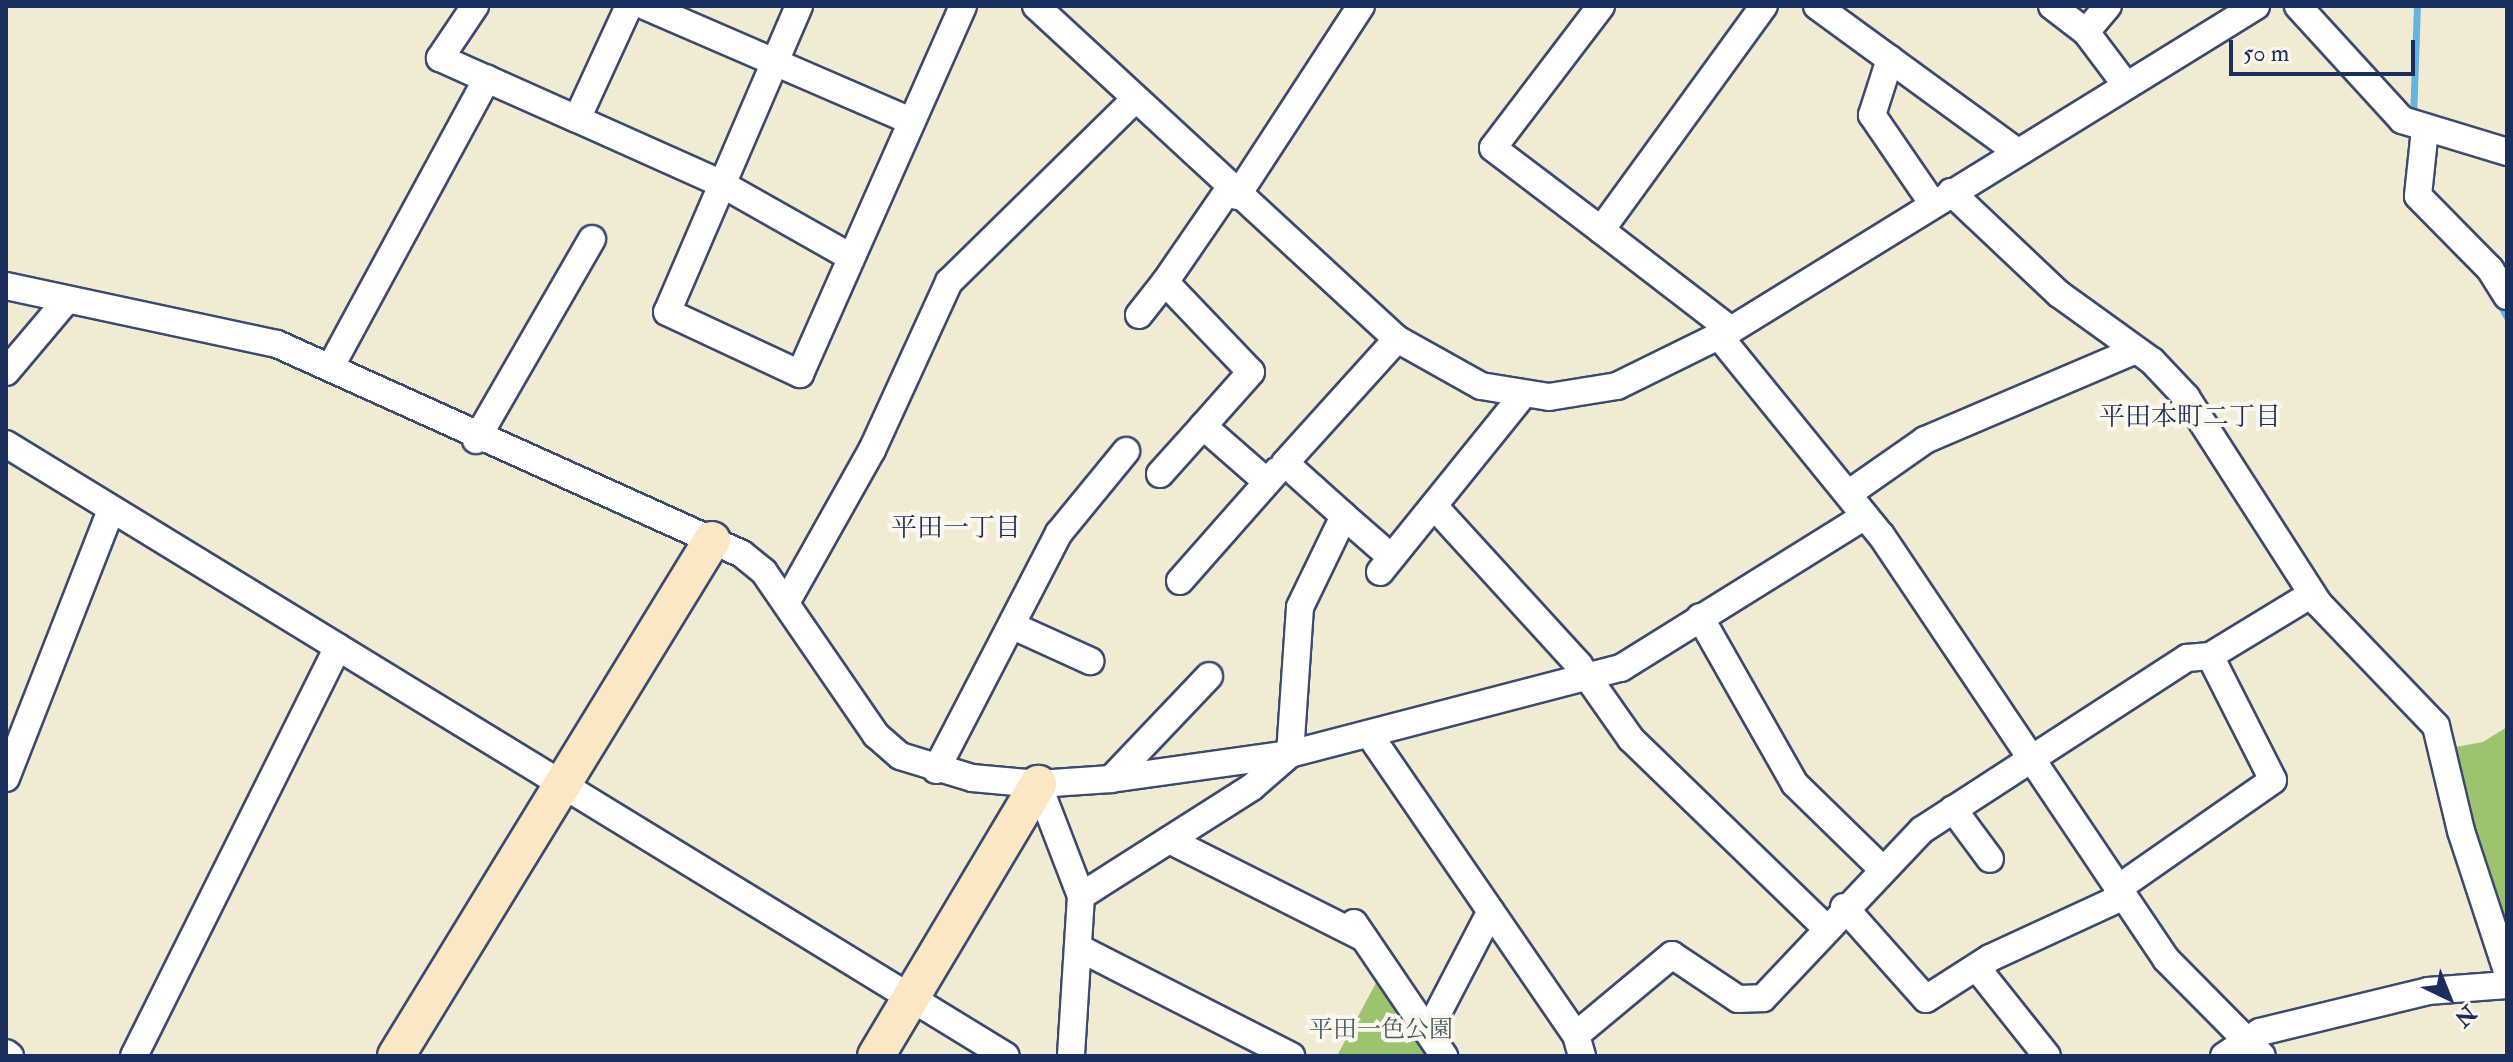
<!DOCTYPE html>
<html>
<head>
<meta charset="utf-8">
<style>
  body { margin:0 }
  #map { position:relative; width:2513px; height:1062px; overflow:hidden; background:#f2ebd3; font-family:"IM FELL Double Pica","Noto Serif JP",serif }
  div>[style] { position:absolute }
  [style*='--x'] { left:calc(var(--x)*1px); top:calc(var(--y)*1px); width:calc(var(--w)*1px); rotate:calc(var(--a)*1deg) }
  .green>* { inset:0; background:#9dc36e }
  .stream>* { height:7px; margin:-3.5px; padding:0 3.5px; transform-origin:3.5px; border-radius:3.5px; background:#63b4de }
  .roads { filter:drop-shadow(2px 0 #3b4b70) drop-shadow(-2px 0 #3b4b70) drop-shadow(0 2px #3b4b70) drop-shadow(0 -2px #3b4b70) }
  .street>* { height:26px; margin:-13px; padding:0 13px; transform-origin:13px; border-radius:13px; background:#fff }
  .secondary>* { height:36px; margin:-18px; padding:0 18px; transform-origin:18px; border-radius:18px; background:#fbe7c3 }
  span { translate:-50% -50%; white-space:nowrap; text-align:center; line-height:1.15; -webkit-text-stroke:8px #fbf7ec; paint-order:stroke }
  .park-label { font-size:24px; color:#425b63 }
  .neighbourhood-label { font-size:26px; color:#1b2f5e }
  .frame { position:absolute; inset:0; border:8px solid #1b2f5e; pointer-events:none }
  .north { position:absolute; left:2409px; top:958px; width:80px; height:80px; -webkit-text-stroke:6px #fbf7ec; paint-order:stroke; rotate:137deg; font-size:22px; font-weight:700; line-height:32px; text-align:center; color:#1b2f5e }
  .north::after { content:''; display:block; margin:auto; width:28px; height:36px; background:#1b2f5e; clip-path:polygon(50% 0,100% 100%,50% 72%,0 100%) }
  .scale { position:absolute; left:2229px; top:40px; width:186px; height:36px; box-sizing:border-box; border:4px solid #1b2f5e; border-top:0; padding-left:10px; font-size:24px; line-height:28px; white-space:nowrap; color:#1b2f5e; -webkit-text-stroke:6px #fbf7ec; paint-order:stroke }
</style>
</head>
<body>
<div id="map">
  <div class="green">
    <i style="clip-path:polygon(2507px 727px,2507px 943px,2450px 748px,2483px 742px)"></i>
    <i style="clip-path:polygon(1378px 979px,1430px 1056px,1337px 1056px)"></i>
  </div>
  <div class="stream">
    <i style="--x:2413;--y:119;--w:113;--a:-88"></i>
    <i style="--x:2498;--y:301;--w:18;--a:61"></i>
  </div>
  <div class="roads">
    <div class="street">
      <i style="--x:475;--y:6;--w:63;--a:123.9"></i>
      <i style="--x:440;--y:58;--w:51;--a:24.1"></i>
      <i style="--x:645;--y:6;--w:290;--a:23.4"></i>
      <i style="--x:799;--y:6;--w:333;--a:113.3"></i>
      <i style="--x:667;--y:312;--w:147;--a:25"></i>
      <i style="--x:800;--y:374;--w:402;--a:-66.1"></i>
      <i style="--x:1036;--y:6;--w:491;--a:42.7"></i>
      <i style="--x:1397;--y:339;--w:96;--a:29.2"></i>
      <i style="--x:1481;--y:386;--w:69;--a:9.2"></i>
      <i style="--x:1549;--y:397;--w:69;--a:-9.2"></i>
      <i style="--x:1617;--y:386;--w:127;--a:-26.2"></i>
      <i style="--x:1731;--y:330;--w:617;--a:-31.68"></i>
      <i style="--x:1601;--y:6;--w:178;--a:127.3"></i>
      <i style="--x:1493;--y:148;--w:136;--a:37.2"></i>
      <i style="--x:1601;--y:230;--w:277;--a:-54"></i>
      <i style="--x:1817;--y:6;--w:248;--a:36.1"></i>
      <i style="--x:2052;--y:6;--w:43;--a:37.4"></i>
      <i style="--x:2086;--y:32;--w:66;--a:53"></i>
      <i style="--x:2298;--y:6;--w:154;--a:47.6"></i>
      <i style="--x:2402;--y:120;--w:110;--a:16.9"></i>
      <i style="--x:2086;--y:32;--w:34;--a:-50"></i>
      <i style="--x:1890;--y:59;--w:59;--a:107.8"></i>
      <i style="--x:1872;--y:115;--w:108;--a:55.6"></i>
      <i style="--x:577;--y:119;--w:157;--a:24.1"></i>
      <i style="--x:720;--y:183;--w:150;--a:29.5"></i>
      <i style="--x:2425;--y:129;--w:67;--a:96"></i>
      <i style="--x:2418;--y:196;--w:103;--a:45.4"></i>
      <i style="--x:2490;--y:269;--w:32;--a:58"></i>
      <i style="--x:1229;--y:189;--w:113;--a:124.5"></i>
      <i style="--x:1165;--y:282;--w:124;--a:46.3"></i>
      <i style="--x:1251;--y:372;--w:72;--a:131.6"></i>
      <i style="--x:1203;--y:426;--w:85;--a:41.2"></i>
      <i style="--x:1951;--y:192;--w:149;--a:43.4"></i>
      <i style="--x:2059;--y:294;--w:115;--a:35.8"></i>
      <i style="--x:2152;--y:361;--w:50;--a:46.6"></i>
      <i style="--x:2186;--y:397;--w:245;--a:57.3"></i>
      <i style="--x:2318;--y:603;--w:170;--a:46.2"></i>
      <i style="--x:2436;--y:726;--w:108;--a:76.6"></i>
      <i style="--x:2461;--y:831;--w:147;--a:71.8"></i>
      <i style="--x:1237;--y:196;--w:227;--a:-56.9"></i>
      <i style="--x:1601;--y:230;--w:164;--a:37.6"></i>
      <i style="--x:6;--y:286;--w:277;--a:12.1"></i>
      <i style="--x:277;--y:344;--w:510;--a:24.3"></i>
      <i style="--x:742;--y:554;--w:28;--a:39"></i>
      <i style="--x:764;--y:572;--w:198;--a:55.5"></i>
      <i style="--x:876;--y:735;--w:32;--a:41"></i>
      <i style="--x:900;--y:756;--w:75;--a:17"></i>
      <i style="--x:972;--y:778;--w:66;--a:5.2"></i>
      <i style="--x:1038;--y:784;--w:73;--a:-3.9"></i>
      <i style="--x:1111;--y:779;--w:181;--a:-8"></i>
      <i style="--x:1290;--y:754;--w:342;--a:-14.6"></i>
      <i style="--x:1621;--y:668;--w:287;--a:-31.9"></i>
      <i style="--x:1139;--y:315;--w:42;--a:-51.8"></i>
      <i style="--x:1719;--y:336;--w:257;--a:50.9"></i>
      <i style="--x:1881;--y:535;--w:511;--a:56.09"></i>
      <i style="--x:2166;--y:959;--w:136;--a:45.3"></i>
      <i style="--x:331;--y:366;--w:327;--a:-61.5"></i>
      <i style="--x:487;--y:79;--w:98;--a:24"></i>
      <i style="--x:577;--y:119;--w:124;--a:-65.3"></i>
      <i style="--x:6;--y:372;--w:93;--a:-49.8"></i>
      <i style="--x:476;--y:440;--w:232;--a:-60"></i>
      <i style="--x:6;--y:444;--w:1172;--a:31.47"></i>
      <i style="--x:1160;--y:474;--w:64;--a:-48.1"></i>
      <i style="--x:1848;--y:494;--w:94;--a:-35"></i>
      <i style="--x:1925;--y:440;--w:227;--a:-23.1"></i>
      <i style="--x:1434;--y:506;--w:215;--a:47.6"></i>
      <i style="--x:1579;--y:665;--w:90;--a:54.9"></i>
      <i style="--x:1631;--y:739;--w:272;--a:44.1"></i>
      <i style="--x:1344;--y:516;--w:62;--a:41.1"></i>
      <i style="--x:1380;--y:572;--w:228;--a:-51.1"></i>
      <i style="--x:1180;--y:581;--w:147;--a:-48.6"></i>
      <i style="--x:786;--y:603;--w:176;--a:-60.7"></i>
      <i style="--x:872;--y:450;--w:185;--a:-65.4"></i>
      <i style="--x:949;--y:282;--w:260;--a:-44.5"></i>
      <i style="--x:1700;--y:617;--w:192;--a:60.4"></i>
      <i style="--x:1795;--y:784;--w:120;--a:44.3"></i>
      <i style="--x:1013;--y:626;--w:85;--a:24.4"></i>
      <i style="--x:1369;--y:734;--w:365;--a:55.5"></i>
      <i style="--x:1576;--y:1035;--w:22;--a:74"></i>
      <i style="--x:936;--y:770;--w:267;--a:-62.6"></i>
      <i style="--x:1059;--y:533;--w:106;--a:-50.7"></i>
      <i style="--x:6;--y:778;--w:288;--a:-68.6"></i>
      <i style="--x:1111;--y:779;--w:142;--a:-46.4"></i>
      <i style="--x:1038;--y:784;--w:120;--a:69"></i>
      <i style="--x:1081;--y:896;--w:160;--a:93.6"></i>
      <i style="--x:1953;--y:809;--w:62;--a:53.5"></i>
      <i style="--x:1169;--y:840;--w:218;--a:26.7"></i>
      <i style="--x:2117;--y:889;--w:190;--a:-34.9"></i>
      <i style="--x:2273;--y:780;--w:139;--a:-116.9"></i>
      <i style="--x:1081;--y:896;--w:203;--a:-32.5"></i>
      <i style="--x:1252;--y:787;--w:50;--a:-41"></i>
      <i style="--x:1290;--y:754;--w:147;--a:-86.1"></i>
      <i style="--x:1300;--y:607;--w:101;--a:-64.2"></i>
      <i style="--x:1344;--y:516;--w:79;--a:-138.1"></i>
      <i style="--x:1285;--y:463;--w:167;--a:-47.9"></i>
      <i style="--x:1844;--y:907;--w:123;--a:48.3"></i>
      <i style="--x:1926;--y:999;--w:76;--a:-32.6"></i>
      <i style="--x:1990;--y:958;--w:145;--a:-24.8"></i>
      <i style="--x:1354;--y:923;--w:161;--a:55.9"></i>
      <i style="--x:1081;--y:949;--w:236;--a:27"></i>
      <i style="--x:1977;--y:968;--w:112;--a:51.5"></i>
      <i style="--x:1428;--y:1032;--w:136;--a:-62.5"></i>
      <i style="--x:1576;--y:1035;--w:125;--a:-39.8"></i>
      <i style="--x:1672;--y:955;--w:79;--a:33.7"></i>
      <i style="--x:1738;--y:999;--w:25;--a:-2"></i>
      <i style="--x:1763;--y:998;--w:231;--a:-46.6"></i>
      <i style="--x:1922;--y:830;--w:316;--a:-33"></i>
      <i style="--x:2187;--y:658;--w:23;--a:-5"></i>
      <i style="--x:2210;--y:656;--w:119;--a:-31.3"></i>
      <i style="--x:6;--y:1053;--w:5;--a:37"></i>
      <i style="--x:134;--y:1056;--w:457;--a:-63.5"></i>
      <i style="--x:2224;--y:1056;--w:43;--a:-33.7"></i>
      <i style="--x:2260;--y:1032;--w:173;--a:-13.7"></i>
      <i style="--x:2428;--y:991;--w:79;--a:-4.3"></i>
    </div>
    <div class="secondary">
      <i style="--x:396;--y:1056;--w:605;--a:-58.52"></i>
      <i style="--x:876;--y:1056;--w:317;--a:-59.2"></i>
    </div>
  </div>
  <div class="park-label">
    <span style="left:1381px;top:1030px">平田一色公園</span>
  </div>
  <div class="neighbourhood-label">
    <span style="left:2190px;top:418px">平田本町二丁目</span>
    <span style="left:956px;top:529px">平田一丁目</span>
  </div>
  <div class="frame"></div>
  <div class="north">N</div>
  <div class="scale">50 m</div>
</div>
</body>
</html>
